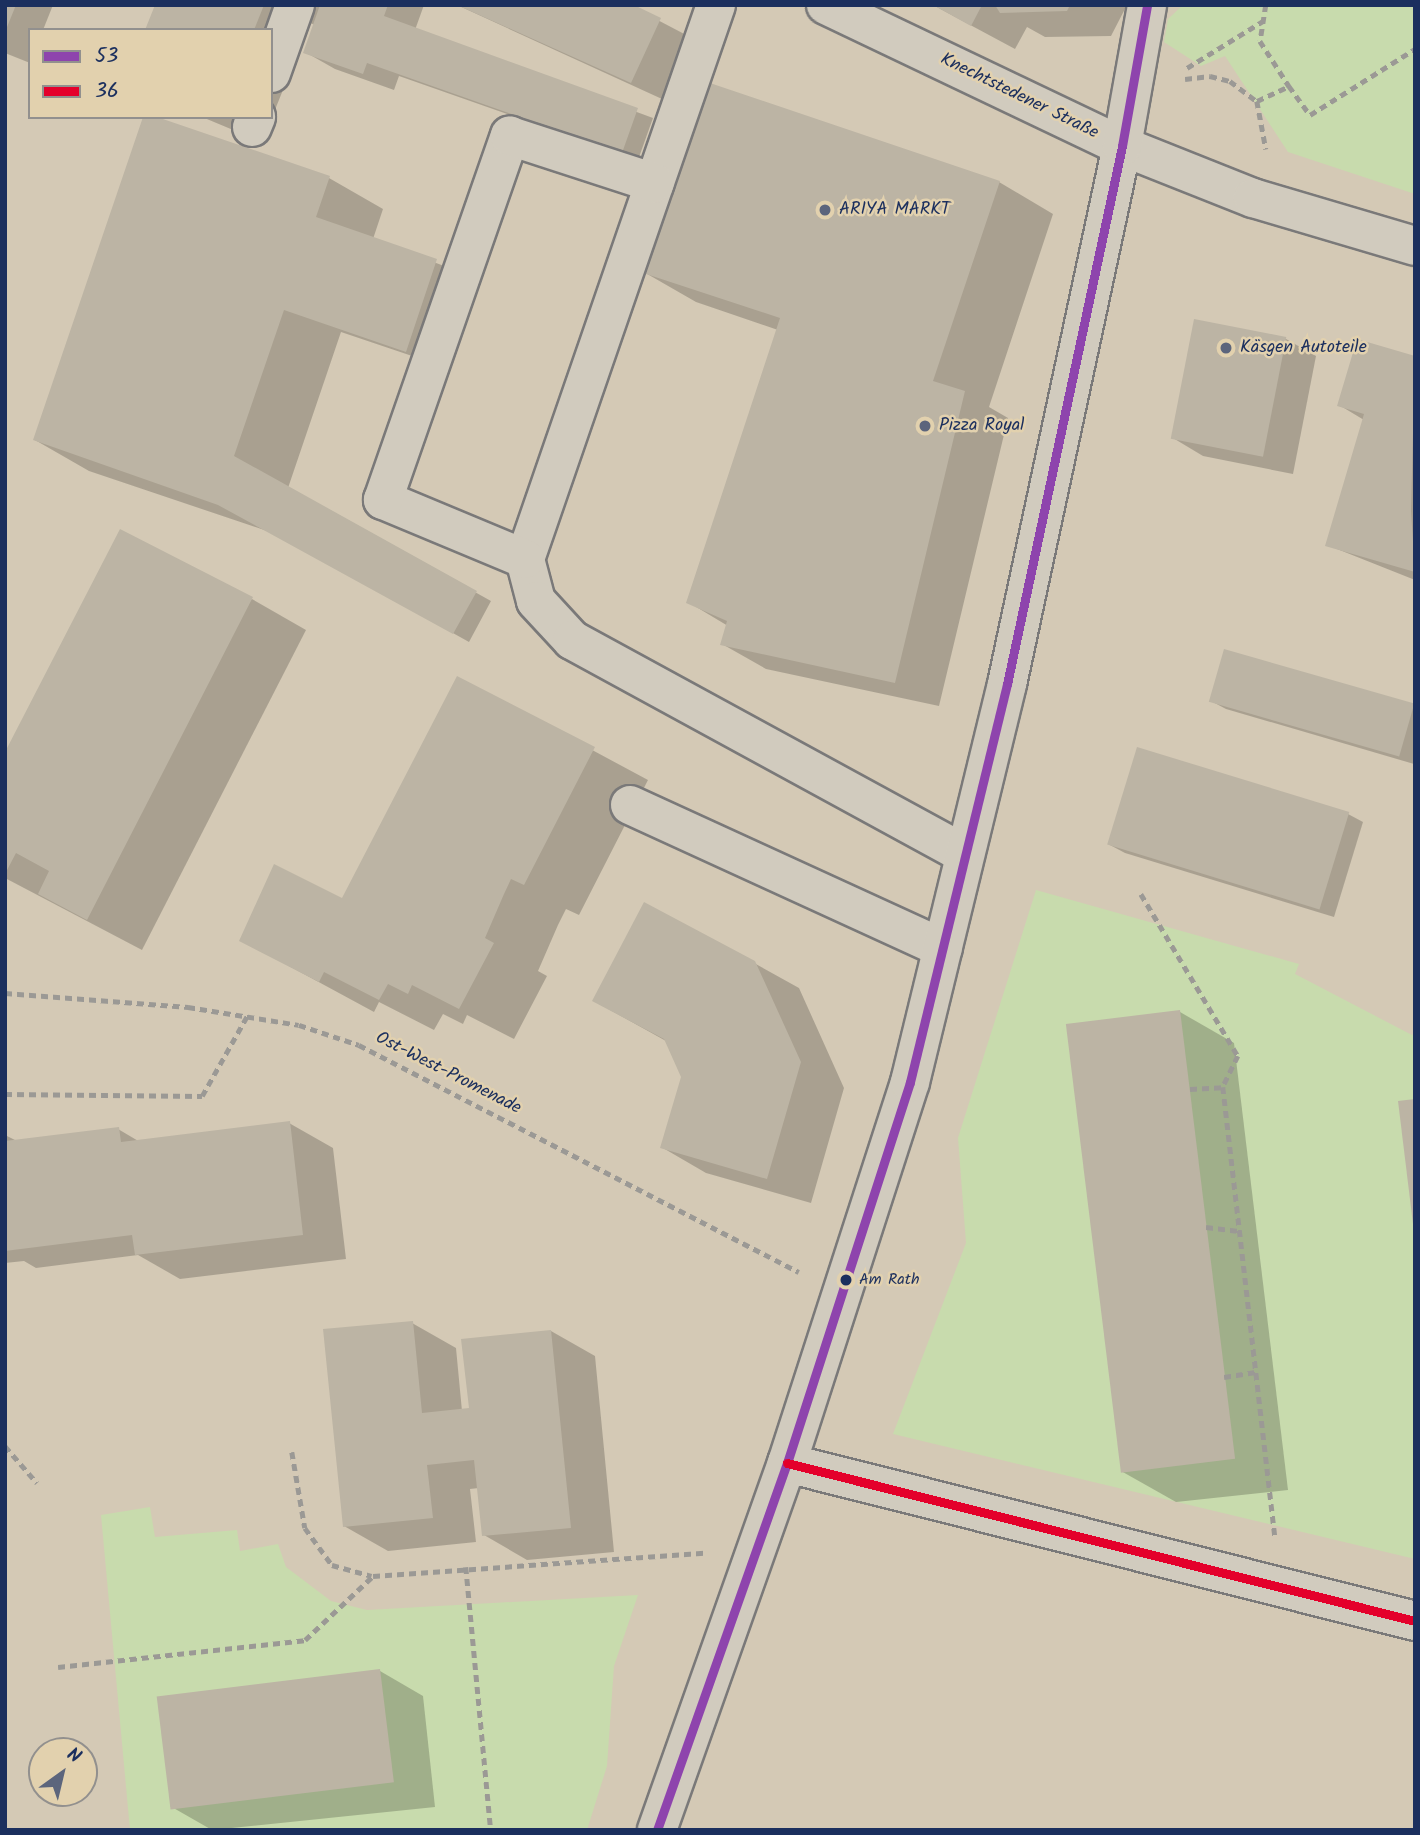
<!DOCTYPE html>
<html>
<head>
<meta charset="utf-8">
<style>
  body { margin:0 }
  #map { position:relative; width:1420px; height:1835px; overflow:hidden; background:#d4c9b5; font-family:Kalam,sans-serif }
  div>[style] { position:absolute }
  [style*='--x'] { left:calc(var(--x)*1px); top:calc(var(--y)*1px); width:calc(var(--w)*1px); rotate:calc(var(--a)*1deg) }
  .green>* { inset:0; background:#c8dbad }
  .shadow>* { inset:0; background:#0003 }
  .building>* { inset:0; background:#bcb4a4; transform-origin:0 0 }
  .path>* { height:4.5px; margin-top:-2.25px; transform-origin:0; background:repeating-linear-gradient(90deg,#9b9995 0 7px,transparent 0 12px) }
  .roads { filter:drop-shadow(2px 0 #7a7979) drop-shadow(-2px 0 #7a7979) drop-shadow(0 2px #7a7979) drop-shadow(0 -2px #7a7979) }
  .minor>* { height:38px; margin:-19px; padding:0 19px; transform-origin:19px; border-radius:19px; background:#d1cbbe }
  .bus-1>* { height:9px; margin:-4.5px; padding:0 4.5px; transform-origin:4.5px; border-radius:4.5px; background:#8e44ad }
  .bus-2>* { height:9px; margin:-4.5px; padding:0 4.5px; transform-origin:4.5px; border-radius:4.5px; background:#e4002b }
  .dots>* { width:19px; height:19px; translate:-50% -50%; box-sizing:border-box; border:4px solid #e2d1ae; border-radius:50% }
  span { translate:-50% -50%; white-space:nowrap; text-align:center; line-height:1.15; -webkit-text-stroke:5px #e2d1ae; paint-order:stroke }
  .bus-label { font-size:16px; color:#1b2f5e }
  .left { translate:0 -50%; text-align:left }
  .street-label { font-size:18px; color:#1b2f5e }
  .poi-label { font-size:18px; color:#1b2f5e }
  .frame { position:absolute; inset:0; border:7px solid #1b2f5e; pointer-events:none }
  .legend { position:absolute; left:28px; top:28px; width:245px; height:91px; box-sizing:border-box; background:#e2d1ae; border:2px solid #92908e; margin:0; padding:9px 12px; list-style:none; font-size:21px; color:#1b2f5e }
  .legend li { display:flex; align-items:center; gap:14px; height:35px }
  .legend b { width:35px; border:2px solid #92908e }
  .north { position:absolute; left:28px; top:1737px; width:70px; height:70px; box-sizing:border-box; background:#e2d1ae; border:2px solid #92908e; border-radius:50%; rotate:34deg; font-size:19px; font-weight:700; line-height:28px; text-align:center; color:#1b2f5e }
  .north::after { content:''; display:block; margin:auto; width:24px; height:32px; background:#5c657c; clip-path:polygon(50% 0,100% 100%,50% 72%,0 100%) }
</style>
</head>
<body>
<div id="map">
  <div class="green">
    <i style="clip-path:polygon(1183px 5px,1415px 5px,1415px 194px,1288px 152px,1225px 56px,1201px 66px,1164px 42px,1168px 19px)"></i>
    <i style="clip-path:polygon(1036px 890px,1299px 964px,1295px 974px,1412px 1035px,1415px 1032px,1415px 1559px,893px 1434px,966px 1243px,958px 1138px)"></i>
    <i style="clip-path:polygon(150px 1507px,155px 1537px,237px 1530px,240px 1551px,278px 1544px,286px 1567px,331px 1601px,367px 1610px,638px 1595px,614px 1666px,607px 1766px,587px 1830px,130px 1830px,101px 1515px)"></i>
  </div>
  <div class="shadow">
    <i style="clip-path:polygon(5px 5px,53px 5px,43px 30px,30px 30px,30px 63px,5px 53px)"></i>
    <i style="clip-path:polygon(156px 5px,424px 5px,415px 30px,653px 118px,638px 160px,399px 76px,394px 90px,335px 69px,305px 52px,315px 25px,310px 23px,262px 142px,202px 117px,271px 117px,271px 30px,147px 30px)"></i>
    <i style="clip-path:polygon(457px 5px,629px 5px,690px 37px,662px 99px)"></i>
    <i style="clip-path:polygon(933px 5px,1127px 5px,1111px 36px,1045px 37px,1027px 27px,1015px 49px)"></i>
    <i style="clip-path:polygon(329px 178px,383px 209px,373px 239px,452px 269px,421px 359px,341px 332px,288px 488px,491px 601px,469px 642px,273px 533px,89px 471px,35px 440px)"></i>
    <i style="clip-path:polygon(999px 182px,1053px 214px,989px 407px,1008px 418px,939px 706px,766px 669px,722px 644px,728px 626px,688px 602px,778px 330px,696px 302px,642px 271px)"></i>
    <i style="clip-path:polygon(1196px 321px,1286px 339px,1316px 356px,1293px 474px,1203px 456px,1173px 438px)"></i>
    <i style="clip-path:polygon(1415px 358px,1415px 580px,1327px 545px,1364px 420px,1339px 405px)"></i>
    <i style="clip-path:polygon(252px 599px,306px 630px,142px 950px,5px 878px,5px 756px)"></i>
    <i style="clip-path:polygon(458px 678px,648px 780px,579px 915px,566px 909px,558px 925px,538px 971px,547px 976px,514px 1039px,467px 1015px,463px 1024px,443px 1014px,434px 1030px,379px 1002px,374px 1012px,241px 940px,343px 901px)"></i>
    <i style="clip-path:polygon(1211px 701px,1413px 706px,1414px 764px,1226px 709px)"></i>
    <i style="clip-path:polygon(1348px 814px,1363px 822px,1334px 917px,1125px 853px,1110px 845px)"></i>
    <i style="clip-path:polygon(754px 963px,799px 988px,844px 1088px,811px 1203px,706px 1173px,663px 1148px,683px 1077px,666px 1041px,594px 1001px)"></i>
    <i style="clip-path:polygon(1180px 1012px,1234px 1043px,1288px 1490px,1176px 1502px,1121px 1471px)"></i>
    <i style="clip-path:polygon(289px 1123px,333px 1148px,346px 1259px,180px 1279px,138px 1255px,36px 1268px,24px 1261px,5px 1263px,5px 1135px,17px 1141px,118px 1129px,140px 1142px)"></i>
    <i style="clip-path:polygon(412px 1323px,456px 1348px,462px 1411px,471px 1410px,551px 1331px,595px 1356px,614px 1552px,527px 1560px,484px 1535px,479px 1488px,470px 1489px,476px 1542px,388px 1551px,344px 1526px)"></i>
    <i style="clip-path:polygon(380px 1671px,423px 1696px,435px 1807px,212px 1830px,170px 1806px)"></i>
  </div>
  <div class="building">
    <i style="clip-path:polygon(5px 5px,16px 5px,5px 32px)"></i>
    <i style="clip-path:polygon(155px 5px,264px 5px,254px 30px,145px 30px)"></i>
    <i style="clip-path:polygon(320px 5px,388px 5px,384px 16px,638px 108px,622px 153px,367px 63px,363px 74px,303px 53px)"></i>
    <i style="clip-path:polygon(457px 5px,634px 5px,661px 18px,631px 83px)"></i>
    <i style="clip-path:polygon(933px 5px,982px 5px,971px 26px)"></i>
    <i style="clip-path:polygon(995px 5px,1070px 5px,1067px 11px,1000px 13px)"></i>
    <i style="clip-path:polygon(704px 81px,1000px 181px,933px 381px,965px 391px,895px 683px,720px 645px,727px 621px,686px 603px,780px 318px,640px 272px)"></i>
    <i style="clip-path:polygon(143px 117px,157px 117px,330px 176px,316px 217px,437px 259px,406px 352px,284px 310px,234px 456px,477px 591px,453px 634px,218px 505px,33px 440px)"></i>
    <i style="left:1194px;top:319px;width:94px;height:122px;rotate:11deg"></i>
    <i style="clip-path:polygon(1357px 339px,1415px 356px,1411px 511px,1415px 572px,1325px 546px,1364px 414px,1337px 406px)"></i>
    <i style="clip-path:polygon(120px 529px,253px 597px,87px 920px,38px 894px,49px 871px,16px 853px,5px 874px,5px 752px)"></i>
    <i style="left:1224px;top:649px;width:198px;height:55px;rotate:16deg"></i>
    <i style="clip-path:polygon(457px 676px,595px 747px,524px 885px,511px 879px,504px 894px,485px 938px,494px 943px,459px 1009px,412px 985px,408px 994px,388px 984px,379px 1000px,324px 972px,319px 982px,239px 941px,274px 864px,342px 898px)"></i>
    <i style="left:1137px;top:747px;width:222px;height:102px;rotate:17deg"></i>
    <i style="clip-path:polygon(644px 902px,755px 961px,801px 1062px,767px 1179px,660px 1148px,681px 1077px,664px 1039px,592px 1001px)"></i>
    <i style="left:1180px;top:1010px;width:452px;height:115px;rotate:83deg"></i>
    <i style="clip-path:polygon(1415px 1099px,1415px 1224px,1413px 1224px,1398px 1101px)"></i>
    <i style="clip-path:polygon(290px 1121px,303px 1235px,135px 1255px,132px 1235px,5px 1251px,5px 1141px,119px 1127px,121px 1142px)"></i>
    <i style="clip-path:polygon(413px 1321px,422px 1413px,469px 1408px,461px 1339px,551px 1330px,571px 1528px,482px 1536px,474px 1460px,427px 1465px,433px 1518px,343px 1527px,323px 1329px)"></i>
    <i style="left:380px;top:1669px;width:114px;height:225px;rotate:83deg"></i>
  </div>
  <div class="path">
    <i style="--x:1266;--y:5;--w:36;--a:99"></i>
    <i style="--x:1260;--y:41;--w:54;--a:57.2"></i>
    <i style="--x:1187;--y:68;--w:89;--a:-31.7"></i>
    <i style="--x:1185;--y:79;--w:25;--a:-7"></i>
    <i style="--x:1210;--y:76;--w:21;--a:14"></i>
    <i style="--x:1230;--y:81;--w:34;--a:37"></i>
    <i style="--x:1257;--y:101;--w:49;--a:79.4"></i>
    <i style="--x:1257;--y:101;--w:35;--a:-25"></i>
    <i style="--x:1289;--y:86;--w:36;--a:54"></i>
    <i style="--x:1310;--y:115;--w:124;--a:-32.2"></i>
    <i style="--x:1141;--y:894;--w:189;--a:59.1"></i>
    <i style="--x:1238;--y:1056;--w:34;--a:116"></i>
    <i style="--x:1223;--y:1087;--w:452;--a:83.4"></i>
    <i style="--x:5;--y:993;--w:184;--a:4.4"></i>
    <i style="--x:188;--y:1007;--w:112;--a:9.2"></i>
    <i style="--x:299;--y:1025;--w:63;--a:18.4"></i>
    <i style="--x:359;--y:1045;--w:495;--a:27.3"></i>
    <i style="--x:1190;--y:1089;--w:33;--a:-3"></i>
    <i style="--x:5;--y:1094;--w:197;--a:0.6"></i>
    <i style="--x:202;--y:1096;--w:92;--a:-60.6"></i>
    <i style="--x:1206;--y:1227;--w:33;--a:7"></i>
    <i style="--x:1224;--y:1377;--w:32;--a:-9"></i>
    <i style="--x:5;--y:1446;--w:49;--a:49.1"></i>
    <i style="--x:292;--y:1452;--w:77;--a:80.3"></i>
    <i style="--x:305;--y:1528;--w:46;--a:53.9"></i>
    <i style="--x:332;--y:1565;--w:41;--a:15.4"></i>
    <i style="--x:466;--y:1567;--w:264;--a:84.6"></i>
    <i style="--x:58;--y:1667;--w:248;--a:-6.2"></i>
    <i style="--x:305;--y:1640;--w:93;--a:-43.3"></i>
    <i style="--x:373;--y:1576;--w:332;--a:-4"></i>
  </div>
  <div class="roads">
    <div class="minor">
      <i style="--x:716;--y:5;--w:586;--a:109.02"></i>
      <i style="--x:525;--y:559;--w:43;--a:75.3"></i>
      <i style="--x:536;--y:601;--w:53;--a:47.3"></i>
      <i style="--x:572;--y:640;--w:447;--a:28.6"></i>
      <i style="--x:826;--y:5;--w:328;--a:25.5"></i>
      <i style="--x:1122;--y:146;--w:141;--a:21.7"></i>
      <i style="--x:1253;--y:198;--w:169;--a:16.5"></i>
      <i style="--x:271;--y:73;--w:72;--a:-70.6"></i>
      <i style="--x:252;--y:127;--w:11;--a:-68"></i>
      <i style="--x:525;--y:559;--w:154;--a:-157.4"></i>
      <i style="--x:383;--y:500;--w:386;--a:-70.8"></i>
      <i style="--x:510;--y:136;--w:152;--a:18"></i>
      <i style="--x:630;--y:805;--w:344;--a:24.6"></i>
      <i style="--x:787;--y:1463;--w:648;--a:14.12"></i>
      <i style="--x:657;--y:1830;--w:389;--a:-70.5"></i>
      <i style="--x:787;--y:1463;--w:400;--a:-72.1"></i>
      <i style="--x:910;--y:1082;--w:410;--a:-76.3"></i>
      <i style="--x:1007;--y:684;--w:550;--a:-77.93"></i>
      <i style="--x:1122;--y:146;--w:143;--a:-79.9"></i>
    </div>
  </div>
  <div class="bus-1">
    <i style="--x:657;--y:1830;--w:389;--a:-70.5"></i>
    <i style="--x:787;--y:1463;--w:400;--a:-72.1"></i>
    <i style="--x:910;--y:1082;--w:410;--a:-76.3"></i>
    <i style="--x:1007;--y:684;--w:550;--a:-77.93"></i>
    <i style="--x:1122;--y:146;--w:143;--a:-79.9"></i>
  </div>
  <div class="bus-2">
    <i style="--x:787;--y:1463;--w:648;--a:14.12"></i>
  </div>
  <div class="dots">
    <i style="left:825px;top:210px;background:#5c657c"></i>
    <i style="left:1226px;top:348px;background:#5c657c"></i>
    <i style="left:925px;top:426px;background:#5c657c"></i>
    <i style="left:846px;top:1280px;background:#1b2f5e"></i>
  </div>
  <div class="bus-label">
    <span class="left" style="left:859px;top:1280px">Am Rath</span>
  </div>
  <div class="street-label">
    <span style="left:1019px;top:97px;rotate:26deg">Knechtstedener Straße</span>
    <span style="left:448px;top:1074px;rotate:27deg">Ost-West-Promenade</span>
  </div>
  <div class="poi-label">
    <span class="left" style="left:839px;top:210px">ARIYA MARKT</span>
    <span class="left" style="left:1240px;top:348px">Käsgen Autoteile</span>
    <span class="left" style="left:939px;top:426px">Pizza Royal</span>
  </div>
  <div class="frame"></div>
  <ul class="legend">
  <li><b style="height:9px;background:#8e44ad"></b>53</li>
  <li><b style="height:9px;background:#e4002b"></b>36</li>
  </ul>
  <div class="north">N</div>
</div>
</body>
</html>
